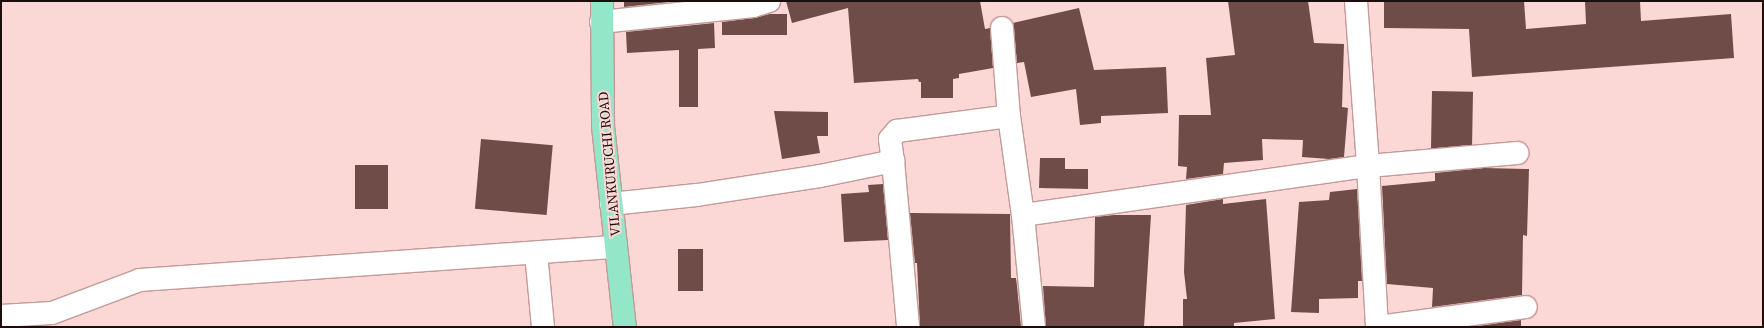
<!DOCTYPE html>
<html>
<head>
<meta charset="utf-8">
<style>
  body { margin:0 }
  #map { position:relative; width:1764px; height:328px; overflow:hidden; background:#fbd8d5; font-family:"Source Serif 4",serif }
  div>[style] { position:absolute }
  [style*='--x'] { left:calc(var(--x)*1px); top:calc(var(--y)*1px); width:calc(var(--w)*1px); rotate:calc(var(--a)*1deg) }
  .building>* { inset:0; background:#704c49; transform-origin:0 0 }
  .roads { filter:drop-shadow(1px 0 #c39a97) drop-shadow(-1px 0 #c39a97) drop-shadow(0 1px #c39a97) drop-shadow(0 -1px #c39a97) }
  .minor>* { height:22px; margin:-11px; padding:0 11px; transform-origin:11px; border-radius:11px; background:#fff }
  .major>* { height:22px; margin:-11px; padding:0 11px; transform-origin:11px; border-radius:11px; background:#94e6c9 }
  span { translate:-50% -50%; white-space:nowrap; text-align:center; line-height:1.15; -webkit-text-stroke:4px #fbd8d5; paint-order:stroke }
  .street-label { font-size:14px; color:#1c0e0d }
  .frame { position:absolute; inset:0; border:2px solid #1c0e0d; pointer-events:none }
</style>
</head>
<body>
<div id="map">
  <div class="building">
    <i style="clip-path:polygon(624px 1px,669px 1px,669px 2px,624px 7px)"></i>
    <i style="clip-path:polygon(786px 1px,980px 1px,985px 29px,990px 28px,993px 68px,959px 74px,959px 78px,953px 79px,953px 98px,921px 98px,921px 82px,919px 82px,918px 79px,854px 83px,848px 8px,792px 23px)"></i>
    <i style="clip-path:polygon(1228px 1px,1308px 1px,1314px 43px,1344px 44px,1342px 107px,1348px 108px,1344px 157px,1329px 159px,1302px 157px,1303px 140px,1262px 139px,1263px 160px,1224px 163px,1223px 174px,1186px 179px,1187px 167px,1178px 166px,1179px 115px,1211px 115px,1206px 58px,1235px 55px)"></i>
    <i style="clip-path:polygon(1384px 1px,1524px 1px,1526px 29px,1586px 24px,1585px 1px,1640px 1px,1641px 21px,1731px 14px,1734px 58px,1472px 77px,1469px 29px,1384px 28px)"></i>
    <i style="clip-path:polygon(1079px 8px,1094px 70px,1166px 67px,1168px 113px,1101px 116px,1101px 123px,1080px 125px,1076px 89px,1031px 97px,1024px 62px,1017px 63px,1013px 23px)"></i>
    <i style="clip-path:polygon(770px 14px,787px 14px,787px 35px,722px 35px,722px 22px,754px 18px)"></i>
    <i style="clip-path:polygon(714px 23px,715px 48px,698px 49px,698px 107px,679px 107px,679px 50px,627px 53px,626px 32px)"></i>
    <i style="left:1432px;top:91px;width:41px;height:57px;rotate:1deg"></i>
    <i style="clip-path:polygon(774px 111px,828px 112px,828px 136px,817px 136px,820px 153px,782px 159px)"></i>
    <i style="left:481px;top:139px;width:72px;height:70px;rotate:5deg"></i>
    <i style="clip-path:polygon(1040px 158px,1065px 158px,1065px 169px,1088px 169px,1088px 189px,1039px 188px)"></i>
    <i style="left:355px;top:165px;width:33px;height:44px"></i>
    <i style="clip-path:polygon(1484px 168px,1529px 169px,1527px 236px,1523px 235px,1522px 295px,1432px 307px,1433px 288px,1387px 284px,1382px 186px,1435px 181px,1435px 173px)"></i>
    <i style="clip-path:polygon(883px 184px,888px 240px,844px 242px,841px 194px,869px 192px,868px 185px)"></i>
    <i style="clip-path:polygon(1357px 189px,1362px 281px,1358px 281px,1358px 298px,1319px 299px,1319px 313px,1291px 312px,1299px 202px,1329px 200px,1330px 192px)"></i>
    <i style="clip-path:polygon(1223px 199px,1223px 204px,1266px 199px,1275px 319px,1234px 323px,1234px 326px,1183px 327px,1183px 299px,1187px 299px,1184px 272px,1186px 205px)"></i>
    <i style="clip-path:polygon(910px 213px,1010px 214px,1011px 278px,1016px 278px,1017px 286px,1021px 327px,920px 327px,917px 263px,915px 263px)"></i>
    <i style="clip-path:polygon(1114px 215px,1151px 215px,1144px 327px,1046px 327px,1043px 286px,1094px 287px,1095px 217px)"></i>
    <i style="left:678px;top:249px;width:25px;height:42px"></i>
    <i style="clip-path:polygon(1521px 320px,1521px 327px,1471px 327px)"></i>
  </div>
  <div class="roads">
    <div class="minor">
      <i style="--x:1356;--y:1;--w:165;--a:85.8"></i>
      <i style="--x:1368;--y:166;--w:150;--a:-5"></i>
      <i style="--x:601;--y:22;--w:153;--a:-6"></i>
      <i style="--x:753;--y:6;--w:17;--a:-17"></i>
      <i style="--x:1002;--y:28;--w:88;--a:85.5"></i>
      <i style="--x:893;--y:161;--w:167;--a:84.8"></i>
      <i style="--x:611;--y:204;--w:86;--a:-6"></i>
      <i style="--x:697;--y:195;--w:124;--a:-8.8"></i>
      <i style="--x:820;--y:176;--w:75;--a:-11.6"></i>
      <i style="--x:893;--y:161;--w:22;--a:-98"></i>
      <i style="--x:890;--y:139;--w:11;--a:-49"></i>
      <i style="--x:897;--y:131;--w:113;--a:-7.6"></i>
      <i style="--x:1009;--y:116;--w:100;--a:82"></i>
      <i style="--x:1023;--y:215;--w:113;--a:84.4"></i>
      <i style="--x:1023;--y:215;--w:348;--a:-8.1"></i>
      <i style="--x:1368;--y:166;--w:161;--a:86.8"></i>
      <i style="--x:536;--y:253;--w:74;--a:84.6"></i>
      <i style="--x:1;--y:316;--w:51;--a:-3.4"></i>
      <i style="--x:52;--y:313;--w:94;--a:-20.6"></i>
      <i style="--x:140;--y:280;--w:477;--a:-4"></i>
      <i style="--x:1378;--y:327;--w:149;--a:-7.7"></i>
    </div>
    <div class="major">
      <i style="--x:602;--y:1;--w:125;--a:89.5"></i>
      <i style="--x:603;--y:126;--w:202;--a:83.8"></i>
    </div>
  </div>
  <div class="street-label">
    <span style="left:609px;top:164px;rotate:-95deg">VILANKURUCHI ROAD</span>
  </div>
  <div class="frame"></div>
</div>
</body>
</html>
